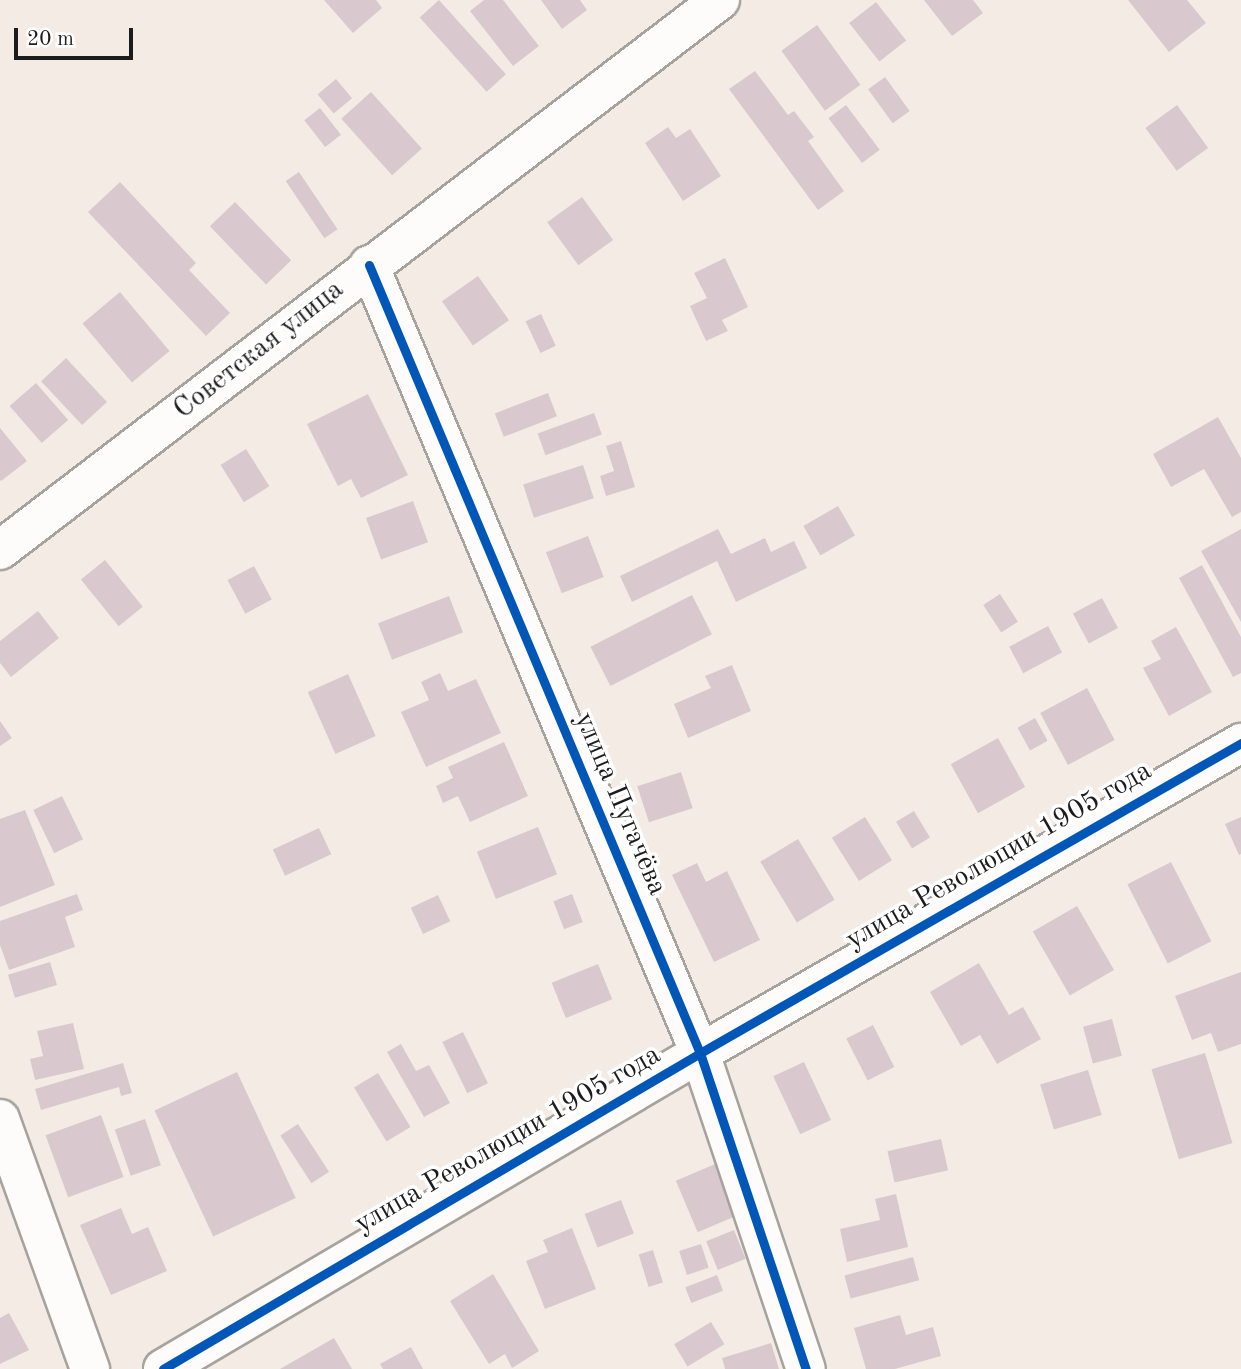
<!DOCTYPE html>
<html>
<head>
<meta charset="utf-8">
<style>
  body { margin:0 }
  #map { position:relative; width:1241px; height:1369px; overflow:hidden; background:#f4ece4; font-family:"Old Standard TT",serif }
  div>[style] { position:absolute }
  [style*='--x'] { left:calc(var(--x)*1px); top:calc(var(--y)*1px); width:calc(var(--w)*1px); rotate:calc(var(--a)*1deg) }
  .building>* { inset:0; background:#d9c9ce; transform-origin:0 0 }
  .roads { filter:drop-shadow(2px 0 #a6a29d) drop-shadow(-2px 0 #a6a29d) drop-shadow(0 2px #a6a29d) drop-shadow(0 -2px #a6a29d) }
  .minor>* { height:38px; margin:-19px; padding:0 19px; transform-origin:19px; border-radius:19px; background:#fdfcfb }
  .cycleway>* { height:9px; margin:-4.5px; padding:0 4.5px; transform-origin:4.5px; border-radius:4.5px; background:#0057b8 }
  span { translate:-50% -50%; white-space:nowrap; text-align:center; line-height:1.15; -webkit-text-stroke:7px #fff; paint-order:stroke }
  .street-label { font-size:28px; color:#1c1c1c }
  .scale { position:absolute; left:14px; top:28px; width:119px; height:32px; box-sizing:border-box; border:4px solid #1c1c1c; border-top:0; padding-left:9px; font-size:21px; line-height:24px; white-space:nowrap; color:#1c1c1c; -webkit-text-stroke:5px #fff; paint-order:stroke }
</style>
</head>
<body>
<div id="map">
  <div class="building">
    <i style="clip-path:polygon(324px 0,376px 0,382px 8px,353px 33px)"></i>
    <i style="left:439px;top:0;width:100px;height:26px;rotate:48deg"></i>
    <i style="clip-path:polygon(484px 0,503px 0,539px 46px,513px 66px,470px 11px)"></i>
    <i style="clip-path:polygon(541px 0,580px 0,587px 10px,562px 29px)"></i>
    <i style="clip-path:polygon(924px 0,973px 0,983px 13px,952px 36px)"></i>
    <i style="clip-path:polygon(1128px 0,1187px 0,1206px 23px,1169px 52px)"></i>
    <i style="left:876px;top:2px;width:49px;height:34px;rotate:52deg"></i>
    <i style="left:817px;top:25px;width:74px;height:44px;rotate:54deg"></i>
    <i style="clip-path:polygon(755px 71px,788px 115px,794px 111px,814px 137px,808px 141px,844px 191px,818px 210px,729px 89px)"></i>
    <i style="left:885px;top:77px;width:42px;height:21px;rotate:54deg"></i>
    <i style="left:336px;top:79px;width:25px;height:24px;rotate:50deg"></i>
    <i style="left:371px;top:92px;width:76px;height:40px;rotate:48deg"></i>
    <i style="left:846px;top:105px;width:56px;height:22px;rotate:53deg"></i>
    <i style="left:1177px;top:105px;width:53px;height:39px;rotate:54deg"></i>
    <i style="left:320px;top:108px;width:34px;height:20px;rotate:52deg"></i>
    <i style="clip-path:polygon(668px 127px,676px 138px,690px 129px,721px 176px,683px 201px,645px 143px)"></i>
    <i style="left:299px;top:172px;width:69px;height:16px;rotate:56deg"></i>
    <i style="clip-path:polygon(120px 182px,196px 263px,189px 270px,230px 313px,206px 336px,88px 212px)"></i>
    <i style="left:582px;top:197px;width:53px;height:43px;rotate:54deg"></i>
    <i style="left:235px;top:202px;width:81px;height:35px;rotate:46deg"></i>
    <i style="clip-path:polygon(725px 258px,748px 307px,722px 320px,728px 331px,706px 341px,690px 306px,707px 298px,694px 273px)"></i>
    <i style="left:478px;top:276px;width:54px;height:44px;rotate:55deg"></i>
    <i style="left:120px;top:292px;width:77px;height:49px;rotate:50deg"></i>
    <i style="left:541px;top:314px;width:35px;height:17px;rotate:65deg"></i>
    <i style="left:66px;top:358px;width:60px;height:34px;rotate:47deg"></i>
    <i style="left:36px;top:383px;width:49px;height:35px;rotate:49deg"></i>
    <i style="left:548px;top:393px;width:25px;height:57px;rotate:69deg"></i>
    <i style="clip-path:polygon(368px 394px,408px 475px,361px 498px,351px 479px,338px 486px,307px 424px)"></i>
    <i style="left:594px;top:413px;width:23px;height:60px;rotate:70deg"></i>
    <i style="clip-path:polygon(1218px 417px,1241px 458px,1241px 512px,1232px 517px,1204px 469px,1171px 487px,1153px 454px)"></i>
    <i style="clip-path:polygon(0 428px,27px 461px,1px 481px,0 480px)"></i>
    <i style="clip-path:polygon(621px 441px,635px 487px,606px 496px,600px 476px,614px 471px,606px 446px)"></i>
    <i style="left:246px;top:449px;width:44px;height:30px;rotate:58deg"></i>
    <i style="left:583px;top:465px;width:35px;height:63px;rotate:72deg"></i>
    <i style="left:413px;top:501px;width:44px;height:50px;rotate:70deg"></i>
    <i style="left:838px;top:506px;width:34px;height:40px;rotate:60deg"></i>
    <i style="clip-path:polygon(718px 529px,731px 554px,765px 538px,771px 552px,794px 541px,807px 568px,736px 602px,717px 561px,632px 602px,620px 576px)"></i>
    <i style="clip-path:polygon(1241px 529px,1241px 622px,1201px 551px)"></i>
    <i style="left:588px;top:536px;width:44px;height:45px;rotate:69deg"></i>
    <i style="left:105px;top:560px;width:60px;height:31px;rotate:51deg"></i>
    <i style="clip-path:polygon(1202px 565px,1241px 637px,1241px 673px,1233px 677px,1179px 578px)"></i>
    <i style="left:254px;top:566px;width:38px;height:30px;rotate:62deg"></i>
    <i style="left:1000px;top:594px;width:33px;height:20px;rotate:57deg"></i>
    <i style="left:692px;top:595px;width:44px;height:114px;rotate:63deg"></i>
    <i style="left:449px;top:596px;width:39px;height:76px;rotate:69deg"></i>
    <i style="left:1102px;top:598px;width:34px;height:33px;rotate:62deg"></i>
    <i style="clip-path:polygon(38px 611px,59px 638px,11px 677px,0 663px,0 641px)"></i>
    <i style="left:1048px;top:626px;width:30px;height:44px;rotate:62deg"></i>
    <i style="clip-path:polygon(1176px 627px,1212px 692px,1169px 716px,1143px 668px,1161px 659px,1151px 641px)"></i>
    <i style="clip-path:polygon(732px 665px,751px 711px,688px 738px,674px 704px,711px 688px,705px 676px)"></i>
    <i style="clip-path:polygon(440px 673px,448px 691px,476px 679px,501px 733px,426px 767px,401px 712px,429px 700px,421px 682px)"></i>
    <i style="left:348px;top:674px;width:68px;height:44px;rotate:66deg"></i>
    <i style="left:1087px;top:688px;width:59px;height:53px;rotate:62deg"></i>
    <i style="left:1035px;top:718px;width:26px;height:20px;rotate:61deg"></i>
    <i style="clip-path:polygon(0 721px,12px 738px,0 746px)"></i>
    <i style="left:998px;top:738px;width:56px;height:54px;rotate:61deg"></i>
    <i style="clip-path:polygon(504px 742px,528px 796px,470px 822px,458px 796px,443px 803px,436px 786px,453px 778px,448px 767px)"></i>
    <i style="left:681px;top:772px;width:38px;height:46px;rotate:72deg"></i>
    <i style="left:62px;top:796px;width:48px;height:32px;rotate:64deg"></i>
    <i style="clip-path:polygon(25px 810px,55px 885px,0 907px,0 819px)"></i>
    <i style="left:914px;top:811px;width:31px;height:21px;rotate:59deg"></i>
    <i style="left:865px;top:817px;width:51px;height:39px;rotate:58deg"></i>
    <i style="clip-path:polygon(1241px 817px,1241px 854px,1239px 855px,1225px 824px)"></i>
    <i style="left:538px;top:827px;width:51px;height:66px;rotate:68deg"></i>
    <i style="left:319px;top:828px;width:29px;height:51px;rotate:65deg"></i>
    <i style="left:798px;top:839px;width:71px;height:44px;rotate:59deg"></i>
    <i style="left:1171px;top:862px;width:89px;height:49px;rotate:63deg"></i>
    <i style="clip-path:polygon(697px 863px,706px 882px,727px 871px,760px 940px,714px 962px,672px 875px)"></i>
    <i style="clip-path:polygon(77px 894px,83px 910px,65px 917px,75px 947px,9px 970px,0 945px,0 921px)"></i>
    <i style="left:572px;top:894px;width:30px;height:20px;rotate:69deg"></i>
    <i style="left:438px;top:895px;width:29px;height:30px;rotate:65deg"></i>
    <i style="left:1077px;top:906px;width:74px;height:51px;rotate:60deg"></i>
    <i style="left:50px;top:962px;width:24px;height:44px;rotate:73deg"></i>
    <i style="clip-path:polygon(979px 963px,1009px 1015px,1023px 1007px,1041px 1039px,997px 1064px,980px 1035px,961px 1046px,930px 992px)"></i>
    <i style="left:598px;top:964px;width:38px;height:50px;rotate:68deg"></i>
    <i style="clip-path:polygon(1241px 972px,1241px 1044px,1218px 1052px,1211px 1033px,1192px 1040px,1175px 996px)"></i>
    <i style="left:1112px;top:1019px;width:38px;height:30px;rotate:75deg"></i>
    <i style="clip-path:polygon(73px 1023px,84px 1069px,35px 1080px,30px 1059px,43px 1056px,37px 1031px)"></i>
    <i style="left:873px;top:1025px;width:47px;height:30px;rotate:63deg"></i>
    <i style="left:463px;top:1032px;width:57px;height:23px;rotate:64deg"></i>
    <i style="clip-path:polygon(401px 1044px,416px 1071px,429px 1065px,450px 1103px,424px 1117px,387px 1052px)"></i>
    <i style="left:1205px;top:1053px;width:94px;height:56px;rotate:73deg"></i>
    <i style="left:804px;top:1062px;width:64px;height:34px;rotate:65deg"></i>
    <i style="clip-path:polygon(123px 1063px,132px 1093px,121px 1096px,119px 1087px,41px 1110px,35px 1089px)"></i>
    <i style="left:1088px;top:1070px;width:47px;height:50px;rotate:73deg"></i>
    <i style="left:237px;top:1072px;width:139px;height:91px;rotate:65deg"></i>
    <i style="left:378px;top:1073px;width:63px;height:28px;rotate:59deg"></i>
    <i style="left:101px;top:1115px;width:66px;height:59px;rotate:70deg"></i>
    <i style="left:145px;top:1119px;width:49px;height:32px;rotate:71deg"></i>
    <i style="left:298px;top:1124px;width:57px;height:21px;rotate:57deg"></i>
    <i style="left:941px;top:1139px;width:32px;height:55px;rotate:77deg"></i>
    <i style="left:720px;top:1162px;width:56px;height:48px;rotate:67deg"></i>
    <i style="clip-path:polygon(896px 1194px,908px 1247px,847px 1262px,840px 1229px,880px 1220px,875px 1199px)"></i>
    <i style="left:621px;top:1200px;width:36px;height:39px;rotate:69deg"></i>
    <i style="clip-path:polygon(121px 1208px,132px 1234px,148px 1227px,167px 1271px,111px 1295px,80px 1225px)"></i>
    <i style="clip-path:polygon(572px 1228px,596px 1289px,545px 1309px,526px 1261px,548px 1252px,543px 1240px)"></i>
    <i style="left:734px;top:1230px;width:31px;height:30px;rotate:68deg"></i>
    <i style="left:701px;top:1244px;width:25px;height:23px;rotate:72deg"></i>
    <i style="left:653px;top:1250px;width:34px;height:15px;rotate:73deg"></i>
    <i style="left:913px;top:1257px;width:24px;height:71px;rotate:75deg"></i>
    <i style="clip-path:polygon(493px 1274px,539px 1351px,512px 1368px,505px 1354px,489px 1364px,450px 1301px)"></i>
    <i style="left:717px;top:1275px;width:17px;height:34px;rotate:69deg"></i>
    <i style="clip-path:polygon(9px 1313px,29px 1350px,0 1364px,0 1318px)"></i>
    <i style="clip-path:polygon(900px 1315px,906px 1335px,933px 1327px,941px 1356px,895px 1369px,866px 1369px,854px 1328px)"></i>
    <i style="left:711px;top:1322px;width:26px;height:43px;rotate:59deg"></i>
    <i style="clip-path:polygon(334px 1338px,352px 1369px,280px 1369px)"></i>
    <i style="clip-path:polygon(771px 1343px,779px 1369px,725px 1369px,722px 1358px)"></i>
    <i style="clip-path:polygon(411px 1347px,423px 1369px,383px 1369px,380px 1364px)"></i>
  </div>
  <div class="roads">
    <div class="minor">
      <i style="--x:369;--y:265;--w:855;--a:67.22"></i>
      <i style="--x:700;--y:1053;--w:333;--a:71.5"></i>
      <i style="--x:0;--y:550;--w:906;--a:-37.38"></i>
      <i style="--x:0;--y:1119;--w:266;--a:70.2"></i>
      <i style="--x:163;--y:1369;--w:623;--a:-30.47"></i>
      <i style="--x:700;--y:1053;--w:624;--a:-29.81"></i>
    </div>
  </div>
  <div class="cycleway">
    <i style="--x:369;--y:265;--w:855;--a:67.22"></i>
    <i style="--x:700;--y:1053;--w:333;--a:71.5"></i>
    <i style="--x:163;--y:1369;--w:623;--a:-30.47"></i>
    <i style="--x:700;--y:1053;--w:624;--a:-29.81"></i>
  </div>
  <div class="street-label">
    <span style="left:259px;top:350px;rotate:-38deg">Советская улица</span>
    <span style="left:620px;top:804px;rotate:67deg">улица Пугачёва</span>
    <span style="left:999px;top:856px;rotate:-30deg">улица Революции 1905 года</span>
    <span style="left:508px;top:1140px;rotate:-30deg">улица Революции 1905 года</span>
  </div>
  <div class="scale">20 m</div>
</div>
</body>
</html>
